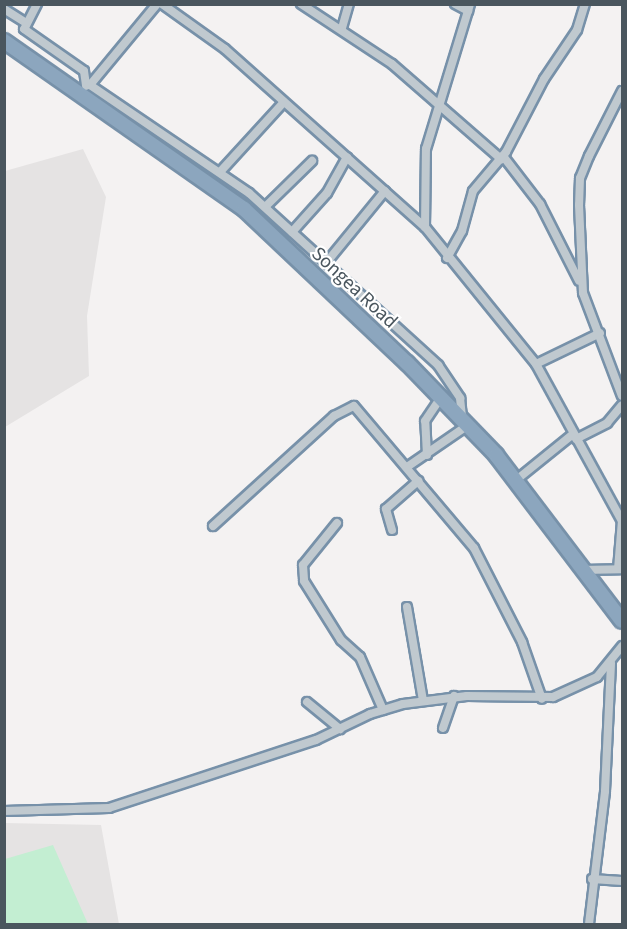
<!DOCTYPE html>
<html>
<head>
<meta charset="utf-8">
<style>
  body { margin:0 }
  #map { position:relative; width:627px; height:929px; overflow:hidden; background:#f4f2f2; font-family:"Source Sans 3",sans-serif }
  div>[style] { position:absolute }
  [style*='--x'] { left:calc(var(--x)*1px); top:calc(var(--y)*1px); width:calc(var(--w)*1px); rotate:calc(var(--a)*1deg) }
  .education>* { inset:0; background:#e5e3e3 }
  .green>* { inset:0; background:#c3eed2 }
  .roads { filter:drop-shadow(2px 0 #7791a9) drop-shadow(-2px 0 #7791a9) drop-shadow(0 2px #7791a9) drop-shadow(0 -2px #7791a9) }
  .street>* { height:8px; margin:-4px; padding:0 4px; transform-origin:4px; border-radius:4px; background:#c0c9cf }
  .highway>* { height:14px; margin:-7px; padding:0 7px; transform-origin:7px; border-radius:7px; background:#8ca6be }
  span { translate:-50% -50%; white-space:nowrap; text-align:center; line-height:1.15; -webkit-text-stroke:4.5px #fff; paint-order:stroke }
  .street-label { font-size:20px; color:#4a565e }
  .frame { position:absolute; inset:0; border:6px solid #4a565e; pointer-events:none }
</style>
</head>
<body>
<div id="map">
  <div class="education">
    <i style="clip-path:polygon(83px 149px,106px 197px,87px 316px,89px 376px,5px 427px,5px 171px)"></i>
    <i style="clip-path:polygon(5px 823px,101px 825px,119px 924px,5px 924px)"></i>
  </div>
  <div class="green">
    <i style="clip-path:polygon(53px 845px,88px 924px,5px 924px,5px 859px)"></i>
  </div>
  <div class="roads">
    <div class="street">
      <i style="--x:37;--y:4;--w:28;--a:117"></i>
      <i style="--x:24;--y:29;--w:73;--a:35"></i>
      <i style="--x:84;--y:71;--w:15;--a:82"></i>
      <i style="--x:162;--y:4;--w:77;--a:35.5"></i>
      <i style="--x:225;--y:49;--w:268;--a:41.7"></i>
      <i style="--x:425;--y:227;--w:176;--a:51"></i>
      <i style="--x:536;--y:364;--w:179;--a:61.3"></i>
      <i style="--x:301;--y:4;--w:109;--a:33.4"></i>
      <i style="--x:392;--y:64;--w:145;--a:41.1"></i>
      <i style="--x:455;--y:4;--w:15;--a:28"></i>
      <i style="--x:4;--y:9;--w:26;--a:32"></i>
      <i style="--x:342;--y:28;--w:25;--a:-74"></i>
      <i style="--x:87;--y:83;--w:196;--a:34.2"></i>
      <i style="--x:249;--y:193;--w:256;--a:42.3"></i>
      <i style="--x:438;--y:365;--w:40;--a:56"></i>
      <i style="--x:460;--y:398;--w:19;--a:84"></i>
      <i style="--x:90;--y:85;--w:105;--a:-50.4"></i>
      <i style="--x:622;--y:91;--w:73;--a:116.9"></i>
      <i style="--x:589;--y:156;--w:24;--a:112"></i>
      <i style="--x:580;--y:178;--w:27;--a:92"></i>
      <i style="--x:579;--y:205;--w:88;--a:87.4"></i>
      <i style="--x:583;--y:293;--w:110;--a:69.3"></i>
      <i style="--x:503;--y:156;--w:61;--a:52.4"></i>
      <i style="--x:540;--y:204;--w:86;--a:63.1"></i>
      <i style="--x:220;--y:172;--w:93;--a:-47.6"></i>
      <i style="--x:265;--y:207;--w:66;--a:-44.4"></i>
      <i style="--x:425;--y:227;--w:78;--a:-89.3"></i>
      <i style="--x:426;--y:149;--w:152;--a:-73.1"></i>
      <i style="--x:292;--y:232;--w:52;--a:-48.1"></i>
      <i style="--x:327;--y:193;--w:41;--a:-60.9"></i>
      <i style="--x:447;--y:258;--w:31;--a:-61"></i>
      <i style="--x:462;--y:231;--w:41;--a:-74.6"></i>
      <i style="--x:473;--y:191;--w:51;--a:-49.8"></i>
      <i style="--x:506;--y:152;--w:82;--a:-62.5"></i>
      <i style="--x:544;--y:79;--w:59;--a:-56"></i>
      <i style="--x:577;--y:30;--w:27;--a:-73"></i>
      <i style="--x:326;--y:263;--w:93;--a:-50.7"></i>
      <i style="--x:536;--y:364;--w:71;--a:-25.8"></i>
      <i style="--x:576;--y:439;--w:35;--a:-27"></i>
      <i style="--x:607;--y:423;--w:23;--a:-50"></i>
      <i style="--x:427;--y:455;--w:34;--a:-93"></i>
      <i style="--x:425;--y:421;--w:29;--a:-56"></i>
      <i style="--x:407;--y:467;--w:74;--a:-34.5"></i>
      <i style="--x:515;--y:481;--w:75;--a:-39"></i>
      <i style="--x:337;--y:523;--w:54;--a:129"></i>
      <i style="--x:303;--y:565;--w:16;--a:86"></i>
      <i style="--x:304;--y:581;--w:70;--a:57.9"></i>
      <i style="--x:341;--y:640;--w:25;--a:42"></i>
      <i style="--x:360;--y:657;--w:58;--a:66.5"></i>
      <i style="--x:213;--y:526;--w:164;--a:-42.3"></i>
      <i style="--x:334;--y:416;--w:22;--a:-27"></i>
      <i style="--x:354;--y:406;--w:186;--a:49.8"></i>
      <i style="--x:474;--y:548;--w:106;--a:62.9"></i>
      <i style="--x:522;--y:642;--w:60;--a:70.7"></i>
      <i style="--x:392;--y:530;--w:22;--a:-106"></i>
      <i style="--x:386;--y:509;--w:43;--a:-41.2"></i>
      <i style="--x:618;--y:569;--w:49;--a:-85.3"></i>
      <i style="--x:582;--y:570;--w:39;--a:-1"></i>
      <i style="--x:407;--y:607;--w:95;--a:80.3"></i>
      <i style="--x:307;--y:702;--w:43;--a:39.3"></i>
      <i style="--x:443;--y:728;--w:34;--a:-71"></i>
      <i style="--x:4;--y:811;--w:105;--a:-1.6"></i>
      <i style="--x:109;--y:808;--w:218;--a:-18.2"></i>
      <i style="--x:316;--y:740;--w:60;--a:-25.7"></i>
      <i style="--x:370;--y:714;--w:34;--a:-17"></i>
      <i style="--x:403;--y:704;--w:64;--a:-7.1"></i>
      <i style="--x:467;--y:696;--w:86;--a:0.7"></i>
      <i style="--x:553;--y:697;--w:48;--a:-24.4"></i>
      <i style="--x:597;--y:677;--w:40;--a:-51"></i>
      <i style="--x:592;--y:879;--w:30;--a:4"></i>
      <i style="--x:589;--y:924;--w:134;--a:-83.1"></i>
      <i style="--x:605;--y:791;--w:128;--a:-87.3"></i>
    </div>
    <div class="highway">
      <i style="--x:4;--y:41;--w:293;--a:35"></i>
      <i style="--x:244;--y:209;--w:224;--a:43.4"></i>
      <i style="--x:407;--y:363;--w:128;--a:45.9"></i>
      <i style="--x:496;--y:455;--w:208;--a:52.8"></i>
    </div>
  </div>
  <div class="street-label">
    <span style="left:354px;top:288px;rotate:43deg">Songea Road</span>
  </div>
  <div class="frame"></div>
</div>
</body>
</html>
